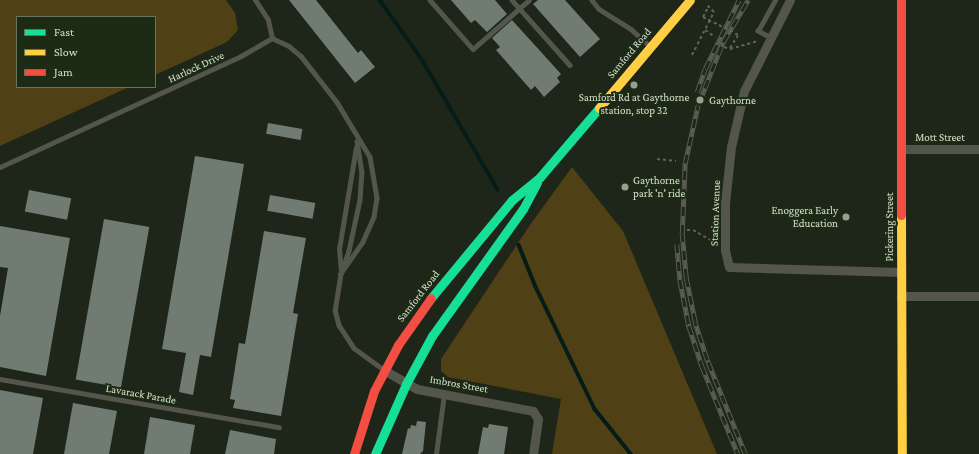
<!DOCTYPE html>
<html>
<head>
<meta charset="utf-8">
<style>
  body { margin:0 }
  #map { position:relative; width:979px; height:454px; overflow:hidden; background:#1e2619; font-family:"Crimson Pro",serif }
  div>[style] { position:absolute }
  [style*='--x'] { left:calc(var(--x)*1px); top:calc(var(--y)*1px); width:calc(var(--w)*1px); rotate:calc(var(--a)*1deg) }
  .green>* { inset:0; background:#504015 }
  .stream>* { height:3.5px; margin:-1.75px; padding:0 1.75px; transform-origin:1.75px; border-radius:1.75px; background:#051c18 }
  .building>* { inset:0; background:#707b71; transform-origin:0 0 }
  .path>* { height:2px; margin-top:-1px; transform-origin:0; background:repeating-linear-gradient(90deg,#5f6259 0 3px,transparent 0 6px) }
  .lane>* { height:4.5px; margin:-2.25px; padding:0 2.25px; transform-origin:2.25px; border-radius:2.25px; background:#54564c }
  .street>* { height:9px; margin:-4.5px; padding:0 4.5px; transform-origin:4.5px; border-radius:4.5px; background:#54564c }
  .fast>* { height:9px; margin:-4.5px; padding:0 4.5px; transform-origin:4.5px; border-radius:4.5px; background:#16e098 }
  .slow>* { height:9px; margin:-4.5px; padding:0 4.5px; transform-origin:4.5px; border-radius:4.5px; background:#ffcf43 }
  .jam>* { height:9px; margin:-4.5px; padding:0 4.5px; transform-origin:4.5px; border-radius:4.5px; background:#f24e42 }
  .rail>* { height:4.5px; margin-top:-2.25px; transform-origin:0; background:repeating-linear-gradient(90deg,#1d2b14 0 9px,#595d53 0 18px); box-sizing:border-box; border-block:1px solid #595d53 }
  .path-bridge>* { height:2px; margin-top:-1px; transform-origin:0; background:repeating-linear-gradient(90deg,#5f6259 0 3px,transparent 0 6px) }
  .dots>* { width:11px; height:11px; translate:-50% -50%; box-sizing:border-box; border:2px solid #1d2b14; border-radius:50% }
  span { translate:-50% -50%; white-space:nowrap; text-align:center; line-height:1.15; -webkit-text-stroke:4px #1d2b14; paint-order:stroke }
  .street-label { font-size:11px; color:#d6e0d1 }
  .poi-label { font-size:11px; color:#d6e0d1 }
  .left { translate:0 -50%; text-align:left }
  .right { translate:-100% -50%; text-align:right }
  .legend { position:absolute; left:16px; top:16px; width:140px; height:72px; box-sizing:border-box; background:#1d2b14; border:1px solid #677360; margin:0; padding:5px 7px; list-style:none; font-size:12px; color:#d6e0d1 }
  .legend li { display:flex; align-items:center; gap:8px; height:20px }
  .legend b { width:20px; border:1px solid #677360 }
</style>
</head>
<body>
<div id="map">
  <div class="green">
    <i style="clip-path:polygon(0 0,226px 0,235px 13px,238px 30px,227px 42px,155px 75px,155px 17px,17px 17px,17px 87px,129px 87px,0 146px)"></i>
    <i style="clip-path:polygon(572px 167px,623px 231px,717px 454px,552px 454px,561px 399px,448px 377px,441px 371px,441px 359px,530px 225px)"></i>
  </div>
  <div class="stream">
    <i style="--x:380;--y:0;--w:75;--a:54.8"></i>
    <i style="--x:423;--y:61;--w:149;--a:59.8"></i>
    <i style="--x:519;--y:245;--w:45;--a:68"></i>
    <i style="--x:536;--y:287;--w:136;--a:64.2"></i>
    <i style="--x:595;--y:409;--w:58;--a:51.3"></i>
  </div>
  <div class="building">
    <i style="clip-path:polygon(289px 0,316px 0,358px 53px,361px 50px,375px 67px,355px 83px)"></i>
    <i style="clip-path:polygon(451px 0,495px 0,507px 14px,487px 32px,475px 20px,471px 23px)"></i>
    <i style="clip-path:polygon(538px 0,565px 0,600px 39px,580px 57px,533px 4px)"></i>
    <i style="clip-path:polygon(512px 20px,561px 74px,557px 78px,560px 82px,544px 97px,535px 86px,531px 90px,496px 50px,500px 47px,492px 38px)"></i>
    <i style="left:268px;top:123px;width:35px;height:11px;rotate:10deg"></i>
    <i style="clip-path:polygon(195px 156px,244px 164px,211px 357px,200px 355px,193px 395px,179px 392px,186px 353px,162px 349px)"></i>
    <i style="left:29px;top:190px;width:43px;height:22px;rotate:11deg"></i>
    <i style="left:270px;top:195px;width:46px;height:16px;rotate:10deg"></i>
    <i style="left:104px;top:219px;width:46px;height:163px;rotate:10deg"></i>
    <i style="clip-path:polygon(0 226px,70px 238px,46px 376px,0 367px,0 316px,8px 268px,0 267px)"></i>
    <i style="clip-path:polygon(264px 231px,306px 238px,293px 313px,298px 314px,281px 416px,233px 408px,235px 400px,230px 399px,239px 343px,245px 344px)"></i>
    <i style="clip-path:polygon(0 390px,43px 398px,33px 454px,0 454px)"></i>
    <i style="clip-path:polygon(73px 403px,117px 411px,109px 454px,64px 454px)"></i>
    <i style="clip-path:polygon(150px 417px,195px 425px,190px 454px,144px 454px)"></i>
    <i style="clip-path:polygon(417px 421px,426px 422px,423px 451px,420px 454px,402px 454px,408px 428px,410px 429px,411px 425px,416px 426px)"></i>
    <i style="clip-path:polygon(489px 424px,508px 427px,504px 454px,478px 454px,483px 427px,488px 428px)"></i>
    <i style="clip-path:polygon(230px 430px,276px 439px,274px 454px,225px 454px)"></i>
  </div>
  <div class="path">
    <i style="--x:703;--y:17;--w:11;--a:-63"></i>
    <i style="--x:705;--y:30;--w:12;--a:35"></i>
    <i style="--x:724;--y:47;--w:6;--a:18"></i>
    <i style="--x:730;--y:49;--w:29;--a:-16"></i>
    <i style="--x:730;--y:48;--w:15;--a:-58"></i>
    <i style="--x:692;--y:55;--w:48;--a:-62.9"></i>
    <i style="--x:714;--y:12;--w:11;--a:-135"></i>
    <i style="--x:657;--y:159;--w:19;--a:6"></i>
    <i style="--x:687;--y:230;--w:6;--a:0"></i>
    <i style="--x:693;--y:230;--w:24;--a:30"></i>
  </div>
  <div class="lane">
    <i style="--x:430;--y:0;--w:65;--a:48.7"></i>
    <i style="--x:473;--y:49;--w:74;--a:-41.2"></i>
    <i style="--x:512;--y:0;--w:87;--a:48.3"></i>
    <i style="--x:592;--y:0;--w:11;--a:52"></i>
    <i style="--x:599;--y:9;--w:38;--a:32"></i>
    <i style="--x:631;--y:29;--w:24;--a:42"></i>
    <i style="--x:272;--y:38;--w:19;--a:25"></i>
    <i style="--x:289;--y:46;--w:16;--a:40"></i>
    <i style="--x:301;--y:56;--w:58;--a:52"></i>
    <i style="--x:337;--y:102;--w:64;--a:59"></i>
    <i style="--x:370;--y:157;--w:42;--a:80.3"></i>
    <i style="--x:377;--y:198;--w:19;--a:99"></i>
    <i style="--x:374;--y:217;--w:27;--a:114"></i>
    <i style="--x:363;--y:242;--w:39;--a:125"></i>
    <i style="--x:771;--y:38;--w:15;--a:-152"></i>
    <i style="--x:758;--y:31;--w:35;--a:-61"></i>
    <i style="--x:357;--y:141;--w:30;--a:81"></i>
    <i style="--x:362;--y:171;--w:29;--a:94"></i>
    <i style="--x:360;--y:200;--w:52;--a:102.2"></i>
    <i style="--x:349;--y:251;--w:24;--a:109"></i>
    <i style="--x:341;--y:274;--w:36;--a:99"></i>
    <i style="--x:335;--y:310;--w:16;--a:75"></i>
    <i style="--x:339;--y:325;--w:27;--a:57"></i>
    <i style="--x:354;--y:348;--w:37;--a:36"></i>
    <i style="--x:0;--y:167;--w:265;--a:-24.7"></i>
    <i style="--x:241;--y:56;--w:36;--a:-30"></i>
    <i style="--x:272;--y:38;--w:18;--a:-103"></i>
    <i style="--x:268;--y:20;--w:24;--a:-123"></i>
    <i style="--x:341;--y:272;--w:23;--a:-95"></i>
    <i style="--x:339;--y:249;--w:103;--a:-80.5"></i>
    <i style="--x:0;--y:379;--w:283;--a:9.8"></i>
    <i style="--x:436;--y:454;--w:61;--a:-82.4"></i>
  </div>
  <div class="street">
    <i style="--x:790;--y:0;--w:102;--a:116.8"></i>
    <i style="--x:744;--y:91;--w:57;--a:103.1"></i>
    <i style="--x:731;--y:147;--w:56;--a:96.1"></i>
    <i style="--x:725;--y:203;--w:47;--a:90"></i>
    <i style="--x:725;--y:250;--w:17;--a:77"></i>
    <i style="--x:729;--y:267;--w:172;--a:1.7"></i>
    <i style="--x:901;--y:149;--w:78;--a:0"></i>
    <i style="--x:901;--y:296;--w:78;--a:0"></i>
    <i style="--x:384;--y:370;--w:38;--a:30"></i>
    <i style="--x:417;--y:389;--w:118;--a:10.7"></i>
    <i style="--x:533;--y:411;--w:9;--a:58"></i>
    <i style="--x:538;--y:419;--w:35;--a:98"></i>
  </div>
  <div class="fast">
    <i style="--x:431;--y:298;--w:127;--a:-50.4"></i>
    <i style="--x:512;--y:200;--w:36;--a:-39"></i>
    <i style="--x:540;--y:177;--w:91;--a:-49.5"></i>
    <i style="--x:375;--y:454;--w:77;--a:-66.1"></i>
    <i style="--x:406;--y:384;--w:55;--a:-61.6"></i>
    <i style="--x:432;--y:336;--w:156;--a:-54.4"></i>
    <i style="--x:523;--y:209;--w:30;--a:-62"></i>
  </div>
  <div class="slow">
    <i style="--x:599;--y:108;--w:141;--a:-49.9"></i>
    <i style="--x:901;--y:215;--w:239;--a:89.8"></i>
  </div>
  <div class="jam">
    <i style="--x:901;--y:0;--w:215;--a:90"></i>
    <i style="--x:354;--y:454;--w:66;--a:-72.4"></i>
    <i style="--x:374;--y:391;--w:52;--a:-62.4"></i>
    <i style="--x:398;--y:345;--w:57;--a:-54.9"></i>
  </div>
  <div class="rail">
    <i style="--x:697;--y:92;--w:24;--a:-71"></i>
    <i style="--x:705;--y:69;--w:77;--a:-63.8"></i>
    <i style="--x:677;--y:244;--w:36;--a:85"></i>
    <i style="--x:680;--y:280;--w:47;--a:78.9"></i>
    <i style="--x:689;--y:326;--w:42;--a:72"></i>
    <i style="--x:702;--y:366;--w:95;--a:67.8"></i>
    <i style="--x:745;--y:454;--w:101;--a:-112"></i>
    <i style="--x:707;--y:360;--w:40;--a:-108"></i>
    <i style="--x:695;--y:322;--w:45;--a:-101.6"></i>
    <i style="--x:686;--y:278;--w:44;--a:-95.2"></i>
    <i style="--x:682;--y:234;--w:71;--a:-87.6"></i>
    <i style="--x:685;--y:163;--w:59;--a:-77.4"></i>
    <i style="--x:698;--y:105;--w:68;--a:-68.4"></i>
    <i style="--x:723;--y:42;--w:49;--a:-59.2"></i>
  </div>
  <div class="path-bridge">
    <i style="--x:703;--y:17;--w:39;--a:27"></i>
  </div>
  <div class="dots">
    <i style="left:634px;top:85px;background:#969f91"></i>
    <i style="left:700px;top:100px;background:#969f91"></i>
    <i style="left:625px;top:187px;background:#969f91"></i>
    <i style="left:846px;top:217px;background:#969f91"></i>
  </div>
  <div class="street-label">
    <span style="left:629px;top:53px;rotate:-50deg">Samford Road</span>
    <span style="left:196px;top:67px;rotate:-25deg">Harlock Drive</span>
    <span style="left:940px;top:137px">Mott Street</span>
    <span style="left:715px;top:213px;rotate:-88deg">Station Avenue</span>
    <span style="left:889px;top:227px;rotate:-90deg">Pickering Street</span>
    <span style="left:418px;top:296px;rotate:-52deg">Samford Road</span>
    <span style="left:459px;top:384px;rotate:10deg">Imbros Street</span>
    <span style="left:141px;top:394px;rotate:10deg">Lavarack Parade</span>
  </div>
  <div class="poi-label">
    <span style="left:634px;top:104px">Samford Rd at Gaythorne<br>station, stop 32</span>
    <span class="left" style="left:709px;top:100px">Gaythorne</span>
    <span class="left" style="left:633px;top:187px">Gaythorne<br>park 'n' ride</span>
    <span class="right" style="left:838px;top:217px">Enoggera Early<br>Education</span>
  </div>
  <ul class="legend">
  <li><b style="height:5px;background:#16e098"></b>Fast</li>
  <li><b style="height:5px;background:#ffcf43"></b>Slow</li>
  <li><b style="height:5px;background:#f24e42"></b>Jam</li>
  </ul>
</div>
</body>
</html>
